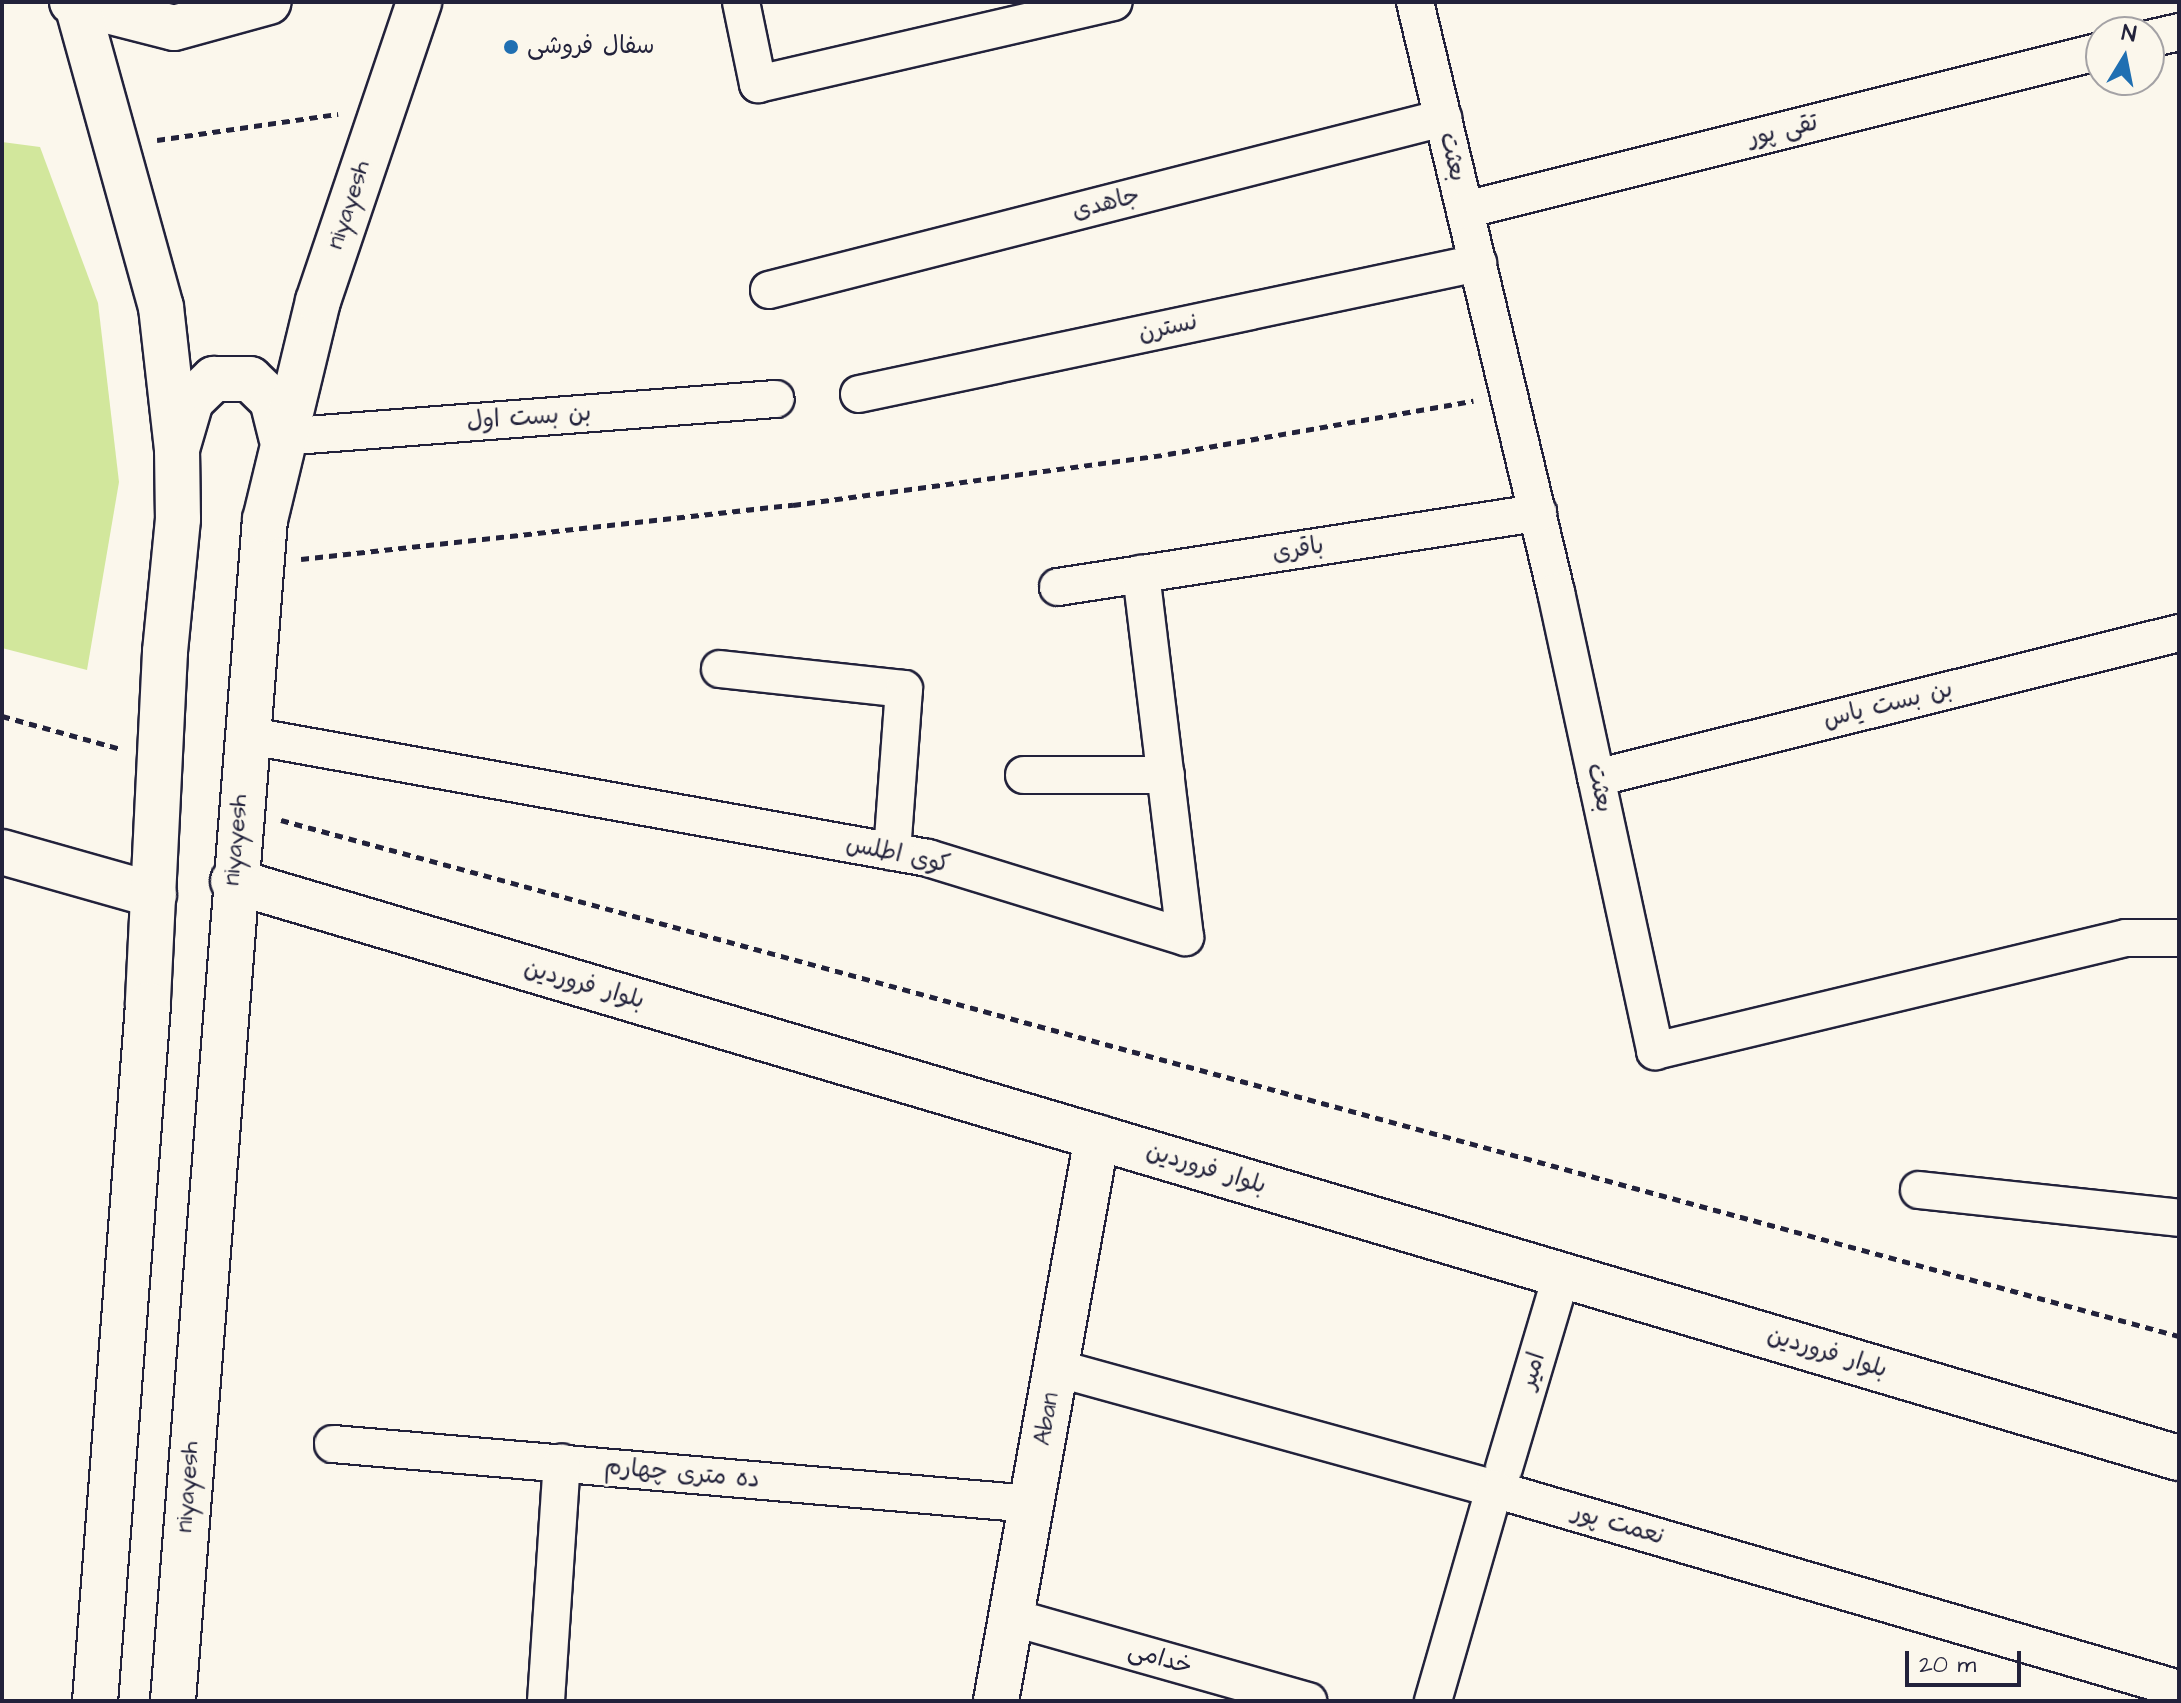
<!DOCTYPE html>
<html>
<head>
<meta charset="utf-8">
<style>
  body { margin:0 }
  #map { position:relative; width:2181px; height:1703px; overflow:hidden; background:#fbf7ec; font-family:"Architects Daughter","Playpen Sans Arabic",sans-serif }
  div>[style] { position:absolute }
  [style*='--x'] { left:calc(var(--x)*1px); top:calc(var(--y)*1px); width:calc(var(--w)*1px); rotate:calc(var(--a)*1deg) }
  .green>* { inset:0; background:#d2e79c }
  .path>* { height:5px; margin-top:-2.5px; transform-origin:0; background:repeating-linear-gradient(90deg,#22223b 0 8px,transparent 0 14px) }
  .roads { filter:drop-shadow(2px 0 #22223b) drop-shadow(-2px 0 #22223b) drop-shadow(0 2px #22223b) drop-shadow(0 -2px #22223b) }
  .street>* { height:36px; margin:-18px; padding:0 18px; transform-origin:18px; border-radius:18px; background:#fbf7ec }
  .secondary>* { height:44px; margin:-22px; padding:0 22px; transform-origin:22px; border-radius:22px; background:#fbf7ec }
  .primary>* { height:44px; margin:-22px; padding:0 22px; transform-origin:22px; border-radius:22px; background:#fbf7ec }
  .highway>* { height:44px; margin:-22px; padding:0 22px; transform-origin:22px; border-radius:22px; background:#fbf7ec }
  .dots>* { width:22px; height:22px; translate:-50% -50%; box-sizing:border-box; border:4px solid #fbf7ec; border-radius:50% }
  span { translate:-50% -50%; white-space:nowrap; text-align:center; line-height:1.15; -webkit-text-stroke:6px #fbf7ec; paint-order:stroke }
  .poi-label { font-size:24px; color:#22223b }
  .left { translate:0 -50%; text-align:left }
  .street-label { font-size:24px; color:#22223b }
  .frame { position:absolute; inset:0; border:4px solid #22223b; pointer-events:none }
  .north { position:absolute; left:2085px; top:16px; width:80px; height:80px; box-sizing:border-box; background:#fbf7ec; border:2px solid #a4a2a5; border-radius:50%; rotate:10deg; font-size:22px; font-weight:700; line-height:32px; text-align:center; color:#22223b }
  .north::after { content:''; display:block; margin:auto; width:28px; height:36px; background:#1f6fb2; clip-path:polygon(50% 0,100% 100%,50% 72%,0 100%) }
  .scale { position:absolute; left:1905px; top:1651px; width:116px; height:36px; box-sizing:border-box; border:4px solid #22223b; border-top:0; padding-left:10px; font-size:24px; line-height:28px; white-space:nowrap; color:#22223b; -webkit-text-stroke:6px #fbf7ec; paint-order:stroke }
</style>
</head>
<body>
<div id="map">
  <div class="green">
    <i style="clip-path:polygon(2px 142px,40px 147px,98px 303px,119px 482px,87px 670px,2px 648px)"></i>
  </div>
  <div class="path">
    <i style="--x:157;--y:140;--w:183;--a:-8.2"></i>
    <i style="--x:301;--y:559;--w:495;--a:-6.3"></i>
    <i style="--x:793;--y:505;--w:378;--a:-7.7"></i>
    <i style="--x:1168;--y:454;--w:310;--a:-9.9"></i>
    <i style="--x:2;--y:716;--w:123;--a:15.5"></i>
    <i style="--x:281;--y:820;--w:1967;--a:15.21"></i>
  </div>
  <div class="roads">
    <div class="street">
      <i style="--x:741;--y:2;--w:84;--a:78.3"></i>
      <i style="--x:758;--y:84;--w:365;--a:-13"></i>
      <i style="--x:1415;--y:2;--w:607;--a:76.56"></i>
      <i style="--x:1556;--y:592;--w:470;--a:77.8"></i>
      <i style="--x:1655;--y:1051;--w:484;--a:-13.5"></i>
      <i style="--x:2126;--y:938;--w:53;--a:0"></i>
      <i style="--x:2149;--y:39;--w:31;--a:-13"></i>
      <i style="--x:1465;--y:210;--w:656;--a:-14.04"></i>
      <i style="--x:769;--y:290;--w:696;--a:-14.32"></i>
      <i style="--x:859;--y:394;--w:633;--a:-11.95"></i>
      <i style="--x:281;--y:437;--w:496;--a:-4.4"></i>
      <i style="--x:1058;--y:587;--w:486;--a:-8.8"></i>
      <i style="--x:720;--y:669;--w:185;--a:6.2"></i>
      <i style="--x:904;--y:689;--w:163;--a:94.2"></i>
      <i style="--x:245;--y:735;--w:694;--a:10.21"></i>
      <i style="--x:928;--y:858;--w:269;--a:17.1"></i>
      <i style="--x:1185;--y:937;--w:366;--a:-96.9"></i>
      <i style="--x:1024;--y:775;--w:142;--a:0"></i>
      <i style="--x:1596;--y:778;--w:601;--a:-13.97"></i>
      <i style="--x:1919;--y:1190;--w:262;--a:6.1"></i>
      <i style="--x:1056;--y:1368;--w:454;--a:15.4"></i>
      <i style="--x:1494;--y:1489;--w:714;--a:16.28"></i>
      <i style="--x:333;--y:1444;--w:701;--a:4.91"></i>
      <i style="--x:1504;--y:1468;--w:202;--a:-73.4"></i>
      <i style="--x:1011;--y:1617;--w:309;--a:15.8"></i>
      <i style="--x:546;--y:1701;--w:239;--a:-86.2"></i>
      <i style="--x:1433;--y:1701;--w:221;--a:-73.9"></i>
    </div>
    <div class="secondary">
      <i style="--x:2;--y:852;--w:158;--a:15.8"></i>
      <i style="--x:233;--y:881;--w:2030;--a:16.52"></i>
      <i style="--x:996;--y:1701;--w:573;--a:-79.85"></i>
    </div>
    <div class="primary">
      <i style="--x:177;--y:449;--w:50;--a:-73.7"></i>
      <i style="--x:191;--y:401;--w:32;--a:-44"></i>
      <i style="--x:214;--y:379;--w:36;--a:0"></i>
      <i style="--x:250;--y:379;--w:30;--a:44"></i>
      <i style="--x:272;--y:400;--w:38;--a:76"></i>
    </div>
    <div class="highway">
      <i style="--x:72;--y:2;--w:105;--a:14.3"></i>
      <i style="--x:174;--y:28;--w:98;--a:-15.3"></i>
      <i style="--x:78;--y:8;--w:310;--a:74.5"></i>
      <i style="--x:161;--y:307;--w:143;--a:83.6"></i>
      <i style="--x:177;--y:449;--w:70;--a:89.2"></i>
      <i style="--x:178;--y:519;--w:134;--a:95.6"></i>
      <i style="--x:165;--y:652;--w:353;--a:92.8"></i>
      <i style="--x:148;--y:1005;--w:698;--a:94.35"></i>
      <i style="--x:173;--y:1701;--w:1185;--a:-85.55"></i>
      <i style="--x:265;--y:520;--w:225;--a:-76.4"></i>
      <i style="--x:318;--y:301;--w:316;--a:-71.3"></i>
    </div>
  </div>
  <div class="dots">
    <i style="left:511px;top:47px;background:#1f6fb2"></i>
  </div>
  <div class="poi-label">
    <span class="left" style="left:527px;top:47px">سفال فروشی</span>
  </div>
  <div class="street-label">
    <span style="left:1783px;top:131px;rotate:-14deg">تقی پور</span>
    <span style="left:1452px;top:157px;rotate:77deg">بعثت</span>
    <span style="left:1106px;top:204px;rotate:-14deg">جاهدی</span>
    <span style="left:349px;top:205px;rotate:-72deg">niyayesh</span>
    <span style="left:1168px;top:328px;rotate:-12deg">نسترن</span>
    <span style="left:529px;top:418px;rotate:-4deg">بن بست اول</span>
    <span style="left:1298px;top:550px;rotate:-9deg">باقری</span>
    <span style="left:1888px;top:705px;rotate:-14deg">بن بست یاس</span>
    <span style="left:1599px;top:788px;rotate:78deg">بعثت</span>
    <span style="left:236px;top:840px;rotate:-85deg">niyayesh</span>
    <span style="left:898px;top:855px;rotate:12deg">کوی اطلس</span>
    <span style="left:584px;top:985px;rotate:16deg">بلوار فروردین</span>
    <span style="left:1206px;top:1169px;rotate:17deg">بلوار فروردین</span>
    <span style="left:1827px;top:1353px;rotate:17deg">بلوار فروردین</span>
    <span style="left:1533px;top:1371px;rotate:-73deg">امیر</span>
    <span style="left:1047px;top:1419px;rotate:-80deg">Aban</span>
    <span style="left:682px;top:1474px;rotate:5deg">ده متری چهارم</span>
    <span style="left:188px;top:1487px;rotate:-86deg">niyayesh</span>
    <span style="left:1618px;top:1525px;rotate:16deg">نعمت پور</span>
    <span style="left:1160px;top:1659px;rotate:16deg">خدامی</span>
  </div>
  <div class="frame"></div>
  <div class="north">N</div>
  <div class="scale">20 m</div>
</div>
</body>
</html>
